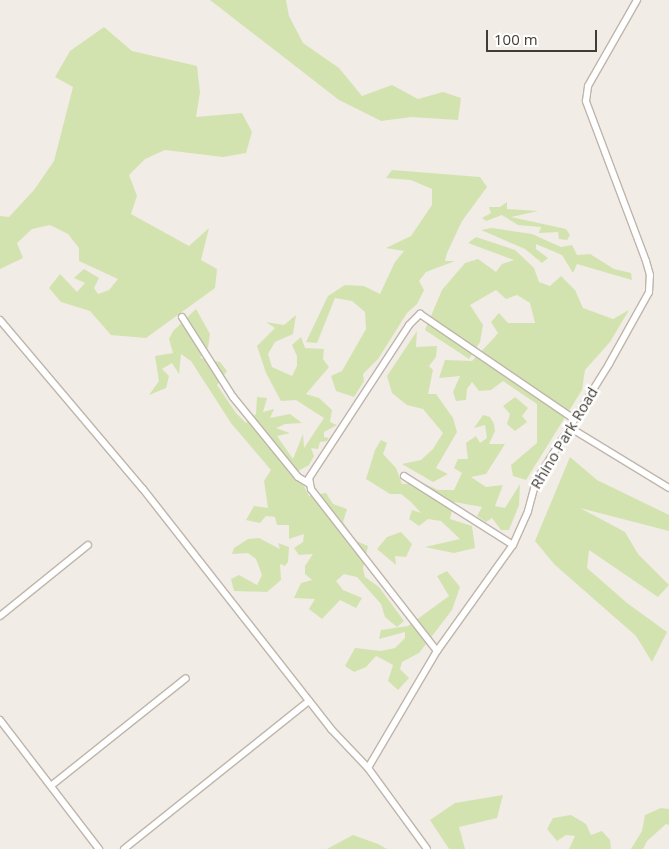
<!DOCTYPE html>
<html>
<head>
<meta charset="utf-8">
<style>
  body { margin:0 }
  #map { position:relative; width:669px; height:849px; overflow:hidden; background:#f1ece5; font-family:"Open Sans",sans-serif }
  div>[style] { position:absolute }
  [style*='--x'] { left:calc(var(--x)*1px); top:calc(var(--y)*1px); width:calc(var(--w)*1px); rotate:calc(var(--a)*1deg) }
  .green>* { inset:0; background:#d3e3b0 }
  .roads { filter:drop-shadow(1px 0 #bfb5ab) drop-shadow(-1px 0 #bfb5ab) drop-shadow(0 1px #bfb5ab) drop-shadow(0 -1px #bfb5ab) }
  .street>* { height:6px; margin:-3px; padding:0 3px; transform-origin:3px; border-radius:3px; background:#fff }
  span { translate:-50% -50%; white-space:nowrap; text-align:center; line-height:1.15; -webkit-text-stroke:5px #fff; paint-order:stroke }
  .street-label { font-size:15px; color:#433c35 }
  .scale { position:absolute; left:486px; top:30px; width:111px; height:22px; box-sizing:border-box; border:2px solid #433c35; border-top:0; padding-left:6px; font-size:15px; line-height:18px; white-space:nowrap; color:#433c35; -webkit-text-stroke:4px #fff; paint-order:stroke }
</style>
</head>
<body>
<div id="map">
  <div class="green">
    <i style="clip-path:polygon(210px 0,286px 0,289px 16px,303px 43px,339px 68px,362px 96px,392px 85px,418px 99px,443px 92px,461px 98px,458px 120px,411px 117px,381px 121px,339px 100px)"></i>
    <i style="clip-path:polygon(104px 27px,132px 51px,197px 66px,200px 92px,196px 117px,242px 113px,252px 132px,246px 153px,223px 157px,165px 150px,145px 159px,129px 175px,137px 196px,131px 214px,189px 246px,209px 228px,201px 260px,217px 269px,215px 288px,146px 338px,111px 335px,90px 311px,61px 302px,49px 288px,60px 274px,77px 292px,85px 283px,74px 278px,84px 269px,99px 278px,94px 288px,98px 294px,109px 290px,118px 279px,79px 261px,79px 248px,68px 234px,50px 225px,32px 229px,17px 243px,23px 258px,0 269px,0 216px,9px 217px,34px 190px,54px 161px,73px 87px,55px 77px,70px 51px)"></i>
    <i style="clip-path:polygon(392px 170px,480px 177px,487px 187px,462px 221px,447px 253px,445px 261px,455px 261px,426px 272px,419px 281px,424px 290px,417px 304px,407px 313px,378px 359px,363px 374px,364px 381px,354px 397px,336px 391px,331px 376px,342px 371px,366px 329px,365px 312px,352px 301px,335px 298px,317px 343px,306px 342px,328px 296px,345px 285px,364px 286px,380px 294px,395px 262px,404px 251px,386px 248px,411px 236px,432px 205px,432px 189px,411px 180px,386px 178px)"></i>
    <i style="clip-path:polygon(507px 202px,507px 209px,538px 211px,511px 217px,566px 229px,570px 235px,567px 240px,559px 239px,558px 232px,539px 233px,541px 227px,518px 225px,502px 215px,486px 221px,482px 218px,491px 213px,489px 207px,500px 207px)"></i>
    <i style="clip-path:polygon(492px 228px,532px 234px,561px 247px,572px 245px,577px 255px,590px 254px,614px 269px,631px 273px,632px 280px,577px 264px,573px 273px,562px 255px,536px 244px,536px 249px,548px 258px,542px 263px,525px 249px,481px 230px)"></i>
    <i style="clip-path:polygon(476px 237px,515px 250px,534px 268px,539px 282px,550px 286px,561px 276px,575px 290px,583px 308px,613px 319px,629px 310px,610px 342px,585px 370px,582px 390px,526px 480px,513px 476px,511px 465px,537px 443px,537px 404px,503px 381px,491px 390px,479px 391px,472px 382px,467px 389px,466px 400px,456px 401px,453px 392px,460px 376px,439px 378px,445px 360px,472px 361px,493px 339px,498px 333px,491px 322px,499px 313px,508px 323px,535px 323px,530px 303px,517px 295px,506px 299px,496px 290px,470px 305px,483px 325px,480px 342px,469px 359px,425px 330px,442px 290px,465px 263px,478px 259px,496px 272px,502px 264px,514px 260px,468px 243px)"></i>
    <i style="clip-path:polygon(196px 309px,210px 334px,208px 347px,200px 358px,220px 362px,227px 371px,217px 385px,236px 413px,246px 423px,256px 414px,257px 397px,267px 398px,263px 412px,274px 409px,270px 418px,290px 414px,302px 423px,285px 424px,276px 428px,290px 433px,277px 436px,293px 459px,303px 434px,304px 448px,324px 418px,296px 400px,281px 401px,266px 373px,257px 346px,275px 328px,266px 322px,284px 325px,296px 315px,293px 334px,275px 342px,268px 354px,272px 367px,292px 376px,297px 366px,297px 356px,292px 345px,301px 337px,305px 348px,324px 349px,323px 359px,329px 367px,306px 394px,319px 398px,332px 410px,330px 422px,337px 425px,324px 432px,324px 437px,329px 438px,327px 441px,320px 442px,318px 449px,311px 448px,314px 456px,309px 465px,291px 475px,304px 486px,309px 496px,326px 493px,333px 504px,347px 509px,343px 522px,356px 541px,368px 546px,363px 568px,365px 577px,379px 587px,404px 621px,397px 627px,385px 617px,381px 604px,357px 577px,344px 574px,336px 581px,343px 590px,362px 598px,356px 608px,340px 600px,322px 619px,309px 609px,315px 599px,294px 598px,301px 583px,312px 580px,305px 574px,305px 566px,313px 554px,299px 555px,294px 548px,303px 542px,304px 534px,289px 539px,289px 525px,277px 525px,275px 517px,266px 516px,260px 523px,246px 520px,254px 506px,268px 508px,264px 481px,271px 470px,231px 423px,191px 361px,181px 354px,179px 374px,172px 363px,162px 369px,169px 376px,166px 388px,149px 395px,159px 381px,155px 356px,173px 353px,169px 339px,173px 331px)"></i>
    <i style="clip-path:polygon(417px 331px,416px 347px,437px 346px,436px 357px,429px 366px,433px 370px,428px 394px,436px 394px,453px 418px,457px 432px,436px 468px,448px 474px,433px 482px,402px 464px,421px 460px,433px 449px,443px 433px,423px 409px,407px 405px,392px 393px,387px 376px)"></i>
    <i style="clip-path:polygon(515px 397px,528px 408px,522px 416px,527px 422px,515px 431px,507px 424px,510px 414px,503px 406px)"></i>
    <i style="clip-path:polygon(483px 415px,490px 417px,494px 424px,495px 431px,489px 444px,505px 444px,486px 474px,471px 477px,486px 487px,503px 485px,495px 506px,505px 508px,520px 484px,519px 505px,509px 530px,501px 530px,492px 518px,486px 522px,477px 516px,482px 507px,454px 502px,450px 519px,472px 526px,475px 548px,454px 553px,425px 547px,460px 539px,441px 521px,428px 519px,419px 526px,409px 519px,412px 510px,421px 513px,411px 502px,401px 494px,390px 494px,366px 479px,375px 450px,381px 440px,387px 443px,383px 454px,396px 468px,402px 484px,423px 483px,438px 490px,454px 490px,462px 473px,454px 468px,458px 459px,468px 459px,466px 443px,476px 436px,480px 443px,487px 438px,485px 425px,474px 428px)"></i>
    <i style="clip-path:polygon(570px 457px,597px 480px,669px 515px,669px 531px,580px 508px,625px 532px,638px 554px,669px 585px,658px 597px,589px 550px,587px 568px,627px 603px,667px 632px,652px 662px,636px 636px,554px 564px,535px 541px)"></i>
    <i style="clip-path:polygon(401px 532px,412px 544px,406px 557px,395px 556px,396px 565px,377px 549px,387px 537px)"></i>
    <i style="clip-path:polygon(259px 538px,280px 549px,278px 543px,289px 547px,288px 562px,285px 566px,280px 564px,281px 580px,267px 592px,234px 591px,231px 579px,239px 575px,257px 585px,262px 575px,256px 559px,248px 553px,232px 554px,234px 548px,248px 539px)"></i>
    <i style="clip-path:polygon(447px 571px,460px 587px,452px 610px,419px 653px,402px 662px,400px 669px,409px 678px,398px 690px,388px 681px,393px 665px,384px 660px,376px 656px,366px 667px,354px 672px,345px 666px,355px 648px,381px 651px,395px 648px,405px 638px,405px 632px,379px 639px,381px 630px,408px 626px,449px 596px,437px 576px)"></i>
    <i style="clip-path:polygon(503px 795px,497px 818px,459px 827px,465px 849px,449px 849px,430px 820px,455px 803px)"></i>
    <i style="clip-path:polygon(661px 808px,669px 809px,669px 825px,666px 824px,647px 841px,643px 849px,631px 849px,642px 831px,645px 815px)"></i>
    <i style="clip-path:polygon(571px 815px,586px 824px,591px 835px,602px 831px,610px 840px,611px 849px,569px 849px,575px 836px,566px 835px,557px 841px,547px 829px,553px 818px)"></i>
    <i style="clip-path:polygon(353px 835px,378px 844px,387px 849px,327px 849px)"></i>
  </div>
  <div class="roads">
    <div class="street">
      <i style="--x:182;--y:317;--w:95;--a:57.5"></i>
      <i style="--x:233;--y:397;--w:103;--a:50.9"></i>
      <i style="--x:298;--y:477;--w:12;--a:31"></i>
      <i style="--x:0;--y:320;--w:221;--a:49.8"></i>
      <i style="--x:143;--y:489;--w:305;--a:51.9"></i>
      <i style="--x:331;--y:729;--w:54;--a:46.5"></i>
      <i style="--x:368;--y:768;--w:100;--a:53.9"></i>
      <i style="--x:569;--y:427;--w:117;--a:31.4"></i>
      <i style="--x:404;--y:476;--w:129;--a:32.3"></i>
      <i style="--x:0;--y:616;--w:113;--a:-38.9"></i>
      <i style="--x:437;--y:651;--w:205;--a:-127.9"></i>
      <i style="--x:311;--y:489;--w:11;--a:-100"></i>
      <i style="--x:309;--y:478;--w:183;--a:-56.8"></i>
      <i style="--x:409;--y:325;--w:16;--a:-45"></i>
      <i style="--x:420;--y:314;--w:186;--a:34.3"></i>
      <i style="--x:0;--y:720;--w:163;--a:52.5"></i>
      <i style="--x:368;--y:768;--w:136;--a:-59.5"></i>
      <i style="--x:437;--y:651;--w:130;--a:-54.4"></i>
      <i style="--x:513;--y:545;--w:37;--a:-66"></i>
      <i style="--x:528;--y:511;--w:31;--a:-75"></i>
      <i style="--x:536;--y:481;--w:138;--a:-58"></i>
      <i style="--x:609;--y:364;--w:82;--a:-60.9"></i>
      <i style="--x:649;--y:292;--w:17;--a:-87"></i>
      <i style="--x:650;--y:275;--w:15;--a:-106"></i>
      <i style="--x:646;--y:261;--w:171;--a:-110.6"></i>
      <i style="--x:586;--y:101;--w:15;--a:-82"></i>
      <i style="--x:588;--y:86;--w:99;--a:-60.3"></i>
      <i style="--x:52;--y:785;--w:171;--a:-38.6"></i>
      <i style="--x:124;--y:849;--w:237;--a:-38.7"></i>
    </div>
  </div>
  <div class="street-label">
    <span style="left:564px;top:438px;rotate:-59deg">Rhino Park Road</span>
  </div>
  <div class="scale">100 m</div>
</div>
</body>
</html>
